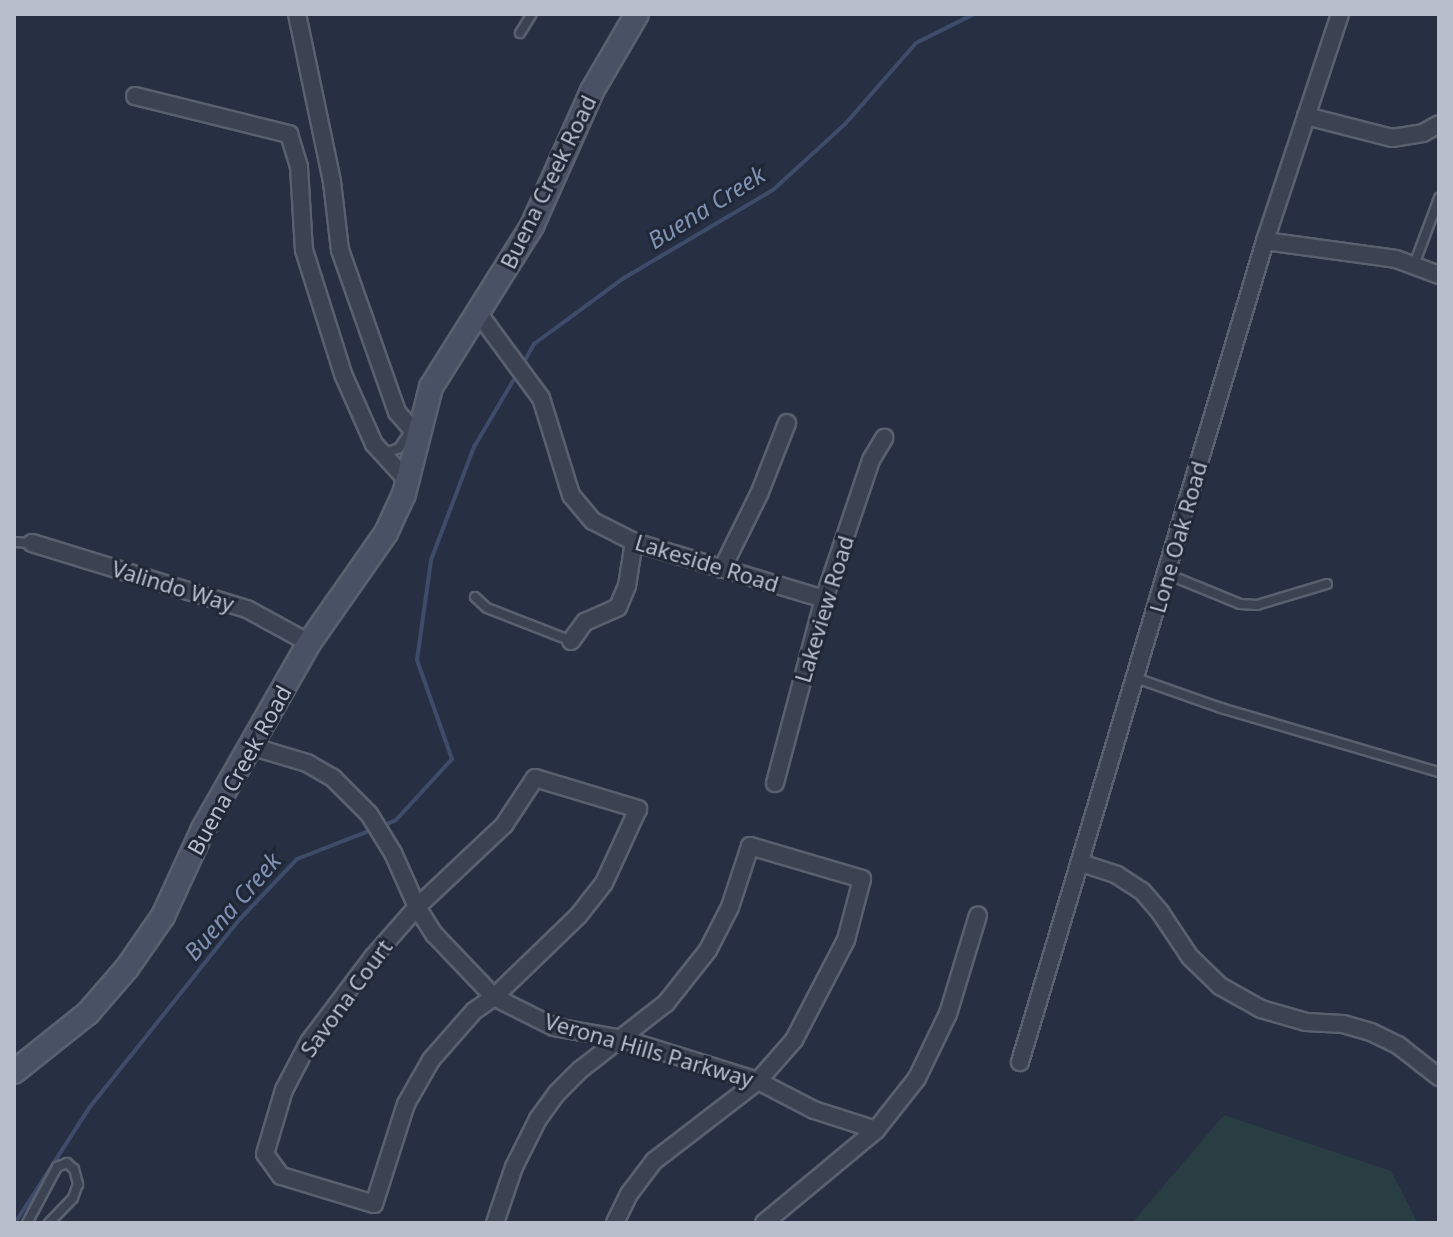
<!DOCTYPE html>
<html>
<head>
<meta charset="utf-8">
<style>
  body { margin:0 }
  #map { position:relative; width:1453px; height:1237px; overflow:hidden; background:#273042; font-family:"Noto Sans",sans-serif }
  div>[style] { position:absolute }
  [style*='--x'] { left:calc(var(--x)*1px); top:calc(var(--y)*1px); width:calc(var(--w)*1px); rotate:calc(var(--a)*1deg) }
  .green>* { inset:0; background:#293e43 }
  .stream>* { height:4px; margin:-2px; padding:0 2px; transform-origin:2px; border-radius:2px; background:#3e4c6a }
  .roads { filter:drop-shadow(2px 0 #59606f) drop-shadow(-2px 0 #59606f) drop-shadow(0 2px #59606f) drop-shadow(0 -2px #59606f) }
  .service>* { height:8px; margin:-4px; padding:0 4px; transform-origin:4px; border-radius:4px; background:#3b4352 }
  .minor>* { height:16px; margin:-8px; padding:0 8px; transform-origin:8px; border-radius:8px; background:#3b4352 }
  .secondary>* { height:22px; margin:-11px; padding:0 11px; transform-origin:11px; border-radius:11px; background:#495165 }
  span { translate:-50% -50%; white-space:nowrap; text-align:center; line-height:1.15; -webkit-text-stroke:6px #202737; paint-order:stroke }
  .street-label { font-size:22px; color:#b8becc }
  .water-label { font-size:24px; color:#8191b2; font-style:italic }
  .frame { position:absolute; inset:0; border:16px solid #b8becc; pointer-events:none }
</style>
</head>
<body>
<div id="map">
  <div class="green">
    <i style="clip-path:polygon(1224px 1115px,1391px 1171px,1418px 1223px,1132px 1223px)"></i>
  </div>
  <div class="stream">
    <i style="--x:524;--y:362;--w:21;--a:-61"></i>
    <i style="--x:534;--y:344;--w:112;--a:-36.3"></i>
    <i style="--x:624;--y:278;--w:173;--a:-30.6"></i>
    <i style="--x:773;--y:190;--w:99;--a:-42.5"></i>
    <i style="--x:846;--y:123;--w:106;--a:-48.8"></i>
    <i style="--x:916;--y:43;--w:65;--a:-26.6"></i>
    <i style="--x:382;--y:826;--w:15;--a:-23"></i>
    <i style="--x:396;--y:820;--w:83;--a:-47.4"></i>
    <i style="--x:452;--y:759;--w:105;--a:-109.5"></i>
    <i style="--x:417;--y:660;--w:101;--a:-82"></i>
    <i style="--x:431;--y:560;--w:121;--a:-69.2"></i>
    <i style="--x:474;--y:447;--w:77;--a:-59.4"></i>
    <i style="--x:15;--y:1223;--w:137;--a:-57.2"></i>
    <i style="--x:89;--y:1108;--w:242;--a:-51.4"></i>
    <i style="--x:240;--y:919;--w:83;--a:-46.5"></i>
    <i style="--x:297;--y:859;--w:83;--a:-21.3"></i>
  </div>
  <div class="roads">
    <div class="service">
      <i style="--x:520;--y:33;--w:22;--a:-58"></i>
      <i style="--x:1414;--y:265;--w:72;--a:-69.5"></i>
      <i style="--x:382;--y:454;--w:18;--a:-19"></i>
      <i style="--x:399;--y:448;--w:22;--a:-56"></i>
      <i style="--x:14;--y:542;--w:18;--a:3"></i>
      <i style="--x:1167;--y:574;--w:79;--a:22.3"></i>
      <i style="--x:1240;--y:604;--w:17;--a:3"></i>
      <i style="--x:1257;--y:605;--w:73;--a:-16.7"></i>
      <i style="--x:475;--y:597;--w:16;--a:43"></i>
      <i style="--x:487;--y:608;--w:90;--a:21.4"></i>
      <i style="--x:1136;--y:678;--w:90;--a:19.4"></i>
      <i style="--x:1221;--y:708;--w:227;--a:16.4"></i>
      <i style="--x:27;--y:1223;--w:64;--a:-61.8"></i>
      <i style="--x:57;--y:1167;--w:11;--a:-22"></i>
      <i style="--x:67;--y:1163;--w:9;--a:41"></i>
      <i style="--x:74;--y:1169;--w:16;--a:75"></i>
      <i style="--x:78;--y:1184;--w:15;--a:110"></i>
      <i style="--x:73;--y:1198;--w:35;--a:134"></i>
    </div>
    <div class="minor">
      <i style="--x:297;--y:14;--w:172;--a:78.2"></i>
      <i style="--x:332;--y:182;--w:68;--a:83.3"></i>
      <i style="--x:340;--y:250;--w:172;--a:70.6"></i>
      <i style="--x:397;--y:412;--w:30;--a:49"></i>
      <i style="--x:135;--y:96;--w:159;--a:13.9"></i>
      <i style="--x:289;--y:134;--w:34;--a:73"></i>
      <i style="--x:299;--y:167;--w:83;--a:86.6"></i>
      <i style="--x:304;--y:250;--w:130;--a:72.5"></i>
      <i style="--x:343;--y:374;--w:77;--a:66.1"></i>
      <i style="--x:374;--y:444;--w:49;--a:47.5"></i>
      <i style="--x:1306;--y:116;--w:89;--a:14.3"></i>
      <i style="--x:1392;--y:138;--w:31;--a:-9"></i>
      <i style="--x:1423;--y:133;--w:18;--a:-29"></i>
      <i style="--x:1265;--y:241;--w:132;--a:7.8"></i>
      <i style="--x:1396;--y:259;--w:46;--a:20.4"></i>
      <i style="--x:479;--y:314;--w:104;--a:53.6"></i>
      <i style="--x:541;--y:398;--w:102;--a:72.8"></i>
      <i style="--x:571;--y:495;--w:34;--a:50"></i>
      <i style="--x:593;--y:521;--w:46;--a:27.1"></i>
      <i style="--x:634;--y:542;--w:198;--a:16.7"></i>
      <i style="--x:32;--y:543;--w:225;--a:17.1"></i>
      <i style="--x:247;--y:609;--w:71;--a:28.7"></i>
      <i style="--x:722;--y:569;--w:86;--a:-63.7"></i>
      <i style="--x:760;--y:492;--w:74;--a:-68.6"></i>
      <i style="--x:571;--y:641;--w:24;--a:-54"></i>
      <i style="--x:585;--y:622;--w:36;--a:-24"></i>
      <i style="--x:618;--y:607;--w:23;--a:-67"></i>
      <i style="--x:627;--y:586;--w:45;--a:-81"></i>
      <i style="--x:250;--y:746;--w:59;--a:16.6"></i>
      <i style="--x:307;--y:763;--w:30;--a:30"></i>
      <i style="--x:333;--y:778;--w:51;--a:45"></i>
      <i style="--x:369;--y:814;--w:46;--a:58.4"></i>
      <i style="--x:393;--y:853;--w:59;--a:66"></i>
      <i style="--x:417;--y:907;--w:32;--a:58"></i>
      <i style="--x:434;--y:934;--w:87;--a:46.4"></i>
      <i style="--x:494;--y:997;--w:67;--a:26.6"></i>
      <i style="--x:554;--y:1027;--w:70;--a:9.9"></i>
      <i style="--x:623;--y:1039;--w:141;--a:17.3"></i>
      <i style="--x:758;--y:1081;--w:63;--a:27.4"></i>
      <i style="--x:814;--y:1110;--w:65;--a:17.9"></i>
      <i style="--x:535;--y:778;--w:108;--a:16.8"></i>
      <i style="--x:638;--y:809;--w:81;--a:114.7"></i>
      <i style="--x:604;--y:883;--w:42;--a:128.2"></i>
      <i style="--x:578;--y:916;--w:117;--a:136"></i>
      <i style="--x:494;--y:997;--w:24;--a:145"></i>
      <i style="--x:474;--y:1011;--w:65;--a:131.3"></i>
      <i style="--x:431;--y:1060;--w:51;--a:119.6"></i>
      <i style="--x:406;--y:1104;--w:105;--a:107.7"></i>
      <i style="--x:374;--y:1204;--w:97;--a:-163.2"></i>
      <i style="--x:281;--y:1176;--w:27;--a:-126"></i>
      <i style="--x:265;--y:1154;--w:67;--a:-73.5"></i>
      <i style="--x:284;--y:1090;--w:54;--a:-62.5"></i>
      <i style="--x:309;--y:1042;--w:106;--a:-53"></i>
      <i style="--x:373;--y:957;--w:67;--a:-48.7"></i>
      <i style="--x:417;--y:907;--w:120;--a:-43.3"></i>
      <i style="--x:504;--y:825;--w:56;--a:-56.6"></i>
      <i style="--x:775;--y:783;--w:190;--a:-75.1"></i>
      <i style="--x:824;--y:599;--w:147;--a:-71.3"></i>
      <i style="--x:871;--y:460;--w:26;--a:-59"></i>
      <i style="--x:1081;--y:863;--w:38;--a:18"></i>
      <i style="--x:1117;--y:875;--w:30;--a:33"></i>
      <i style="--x:1142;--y:891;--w:28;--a:49"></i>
      <i style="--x:1160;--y:912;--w:54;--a:56.3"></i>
      <i style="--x:1190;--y:957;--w:42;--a:44"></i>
      <i style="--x:1220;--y:986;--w:47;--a:29.3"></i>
      <i style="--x:1261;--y:1009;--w:47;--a:16.1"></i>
      <i style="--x:1306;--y:1022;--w:37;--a:3"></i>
      <i style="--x:1343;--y:1024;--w:29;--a:16"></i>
      <i style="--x:1371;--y:1032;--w:30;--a:26"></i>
      <i style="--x:1398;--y:1045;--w:52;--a:38"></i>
      <i style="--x:1020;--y:1062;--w:857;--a:-73.38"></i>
      <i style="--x:1265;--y:241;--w:239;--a:-71.7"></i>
      <i style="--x:495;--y:1223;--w:59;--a:-71.3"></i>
      <i style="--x:514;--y:1167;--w:54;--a:-63.4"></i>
      <i style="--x:538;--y:1119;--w:32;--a:-54"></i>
      <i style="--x:557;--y:1093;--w:33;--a:-45"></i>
      <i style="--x:580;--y:1070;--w:109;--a:-37.9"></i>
      <i style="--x:666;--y:1003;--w:68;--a:-51.6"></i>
      <i style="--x:708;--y:950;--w:48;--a:-62.9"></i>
      <i style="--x:730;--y:907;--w:64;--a:-71.8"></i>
      <i style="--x:750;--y:846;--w:117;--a:16.4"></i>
      <i style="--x:862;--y:879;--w:63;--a:104.7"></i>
      <i style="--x:846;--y:940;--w:113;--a:117.5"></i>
      <i style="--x:794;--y:1040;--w:55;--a:131.3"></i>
      <i style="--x:758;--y:1081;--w:131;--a:142.4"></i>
      <i style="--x:654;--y:1161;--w:41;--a:127.1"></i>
      <i style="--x:629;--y:1194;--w:32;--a:116"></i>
      <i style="--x:764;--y:1223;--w:146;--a:-39.7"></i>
      <i style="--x:876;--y:1130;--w:66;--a:-51.7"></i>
      <i style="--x:917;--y:1078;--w:71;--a:-64.2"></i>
      <i style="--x:948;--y:1014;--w:103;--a:-73.1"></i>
    </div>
    <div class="secondary">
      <i style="--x:14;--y:1072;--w:95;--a:-38.6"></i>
      <i style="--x:88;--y:1013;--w:60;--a:-49.1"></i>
      <i style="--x:127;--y:968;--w:63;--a:-55.3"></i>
      <i style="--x:163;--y:916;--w:96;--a:-65.3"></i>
      <i style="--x:203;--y:829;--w:214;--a:-60.3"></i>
      <i style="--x:309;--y:643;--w:134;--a:-55"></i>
      <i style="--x:386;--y:533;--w:43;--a:-65.2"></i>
      <i style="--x:404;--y:494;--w:110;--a:-75.8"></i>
      <i style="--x:431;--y:387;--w:190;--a:-57.9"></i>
      <i style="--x:532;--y:226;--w:148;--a:-66"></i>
      <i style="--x:592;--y:91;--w:89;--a:-59.7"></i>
    </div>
  </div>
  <div class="street-label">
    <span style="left:548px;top:182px;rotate:-64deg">Buena Creek Road</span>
    <span style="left:1178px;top:537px;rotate:-74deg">Lone Oak Road</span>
    <span style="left:707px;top:563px;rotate:17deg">Lakeside Road</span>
    <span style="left:173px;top:586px;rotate:17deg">Valindo Way</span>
    <span style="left:824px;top:609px;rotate:-73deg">Lakeview Road</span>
    <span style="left:239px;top:770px;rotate:-61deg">Buena Creek Road</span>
    <span style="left:346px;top:998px;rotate:-54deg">Savona Court</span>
    <span style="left:649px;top:1050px;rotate:16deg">Verona Hills Parkway</span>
  </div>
  <div class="water-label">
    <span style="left:706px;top:207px;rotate:-32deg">Buena Creek</span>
    <span style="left:232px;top:906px;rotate:-49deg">Buena Creek</span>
  </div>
  <div class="frame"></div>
</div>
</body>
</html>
